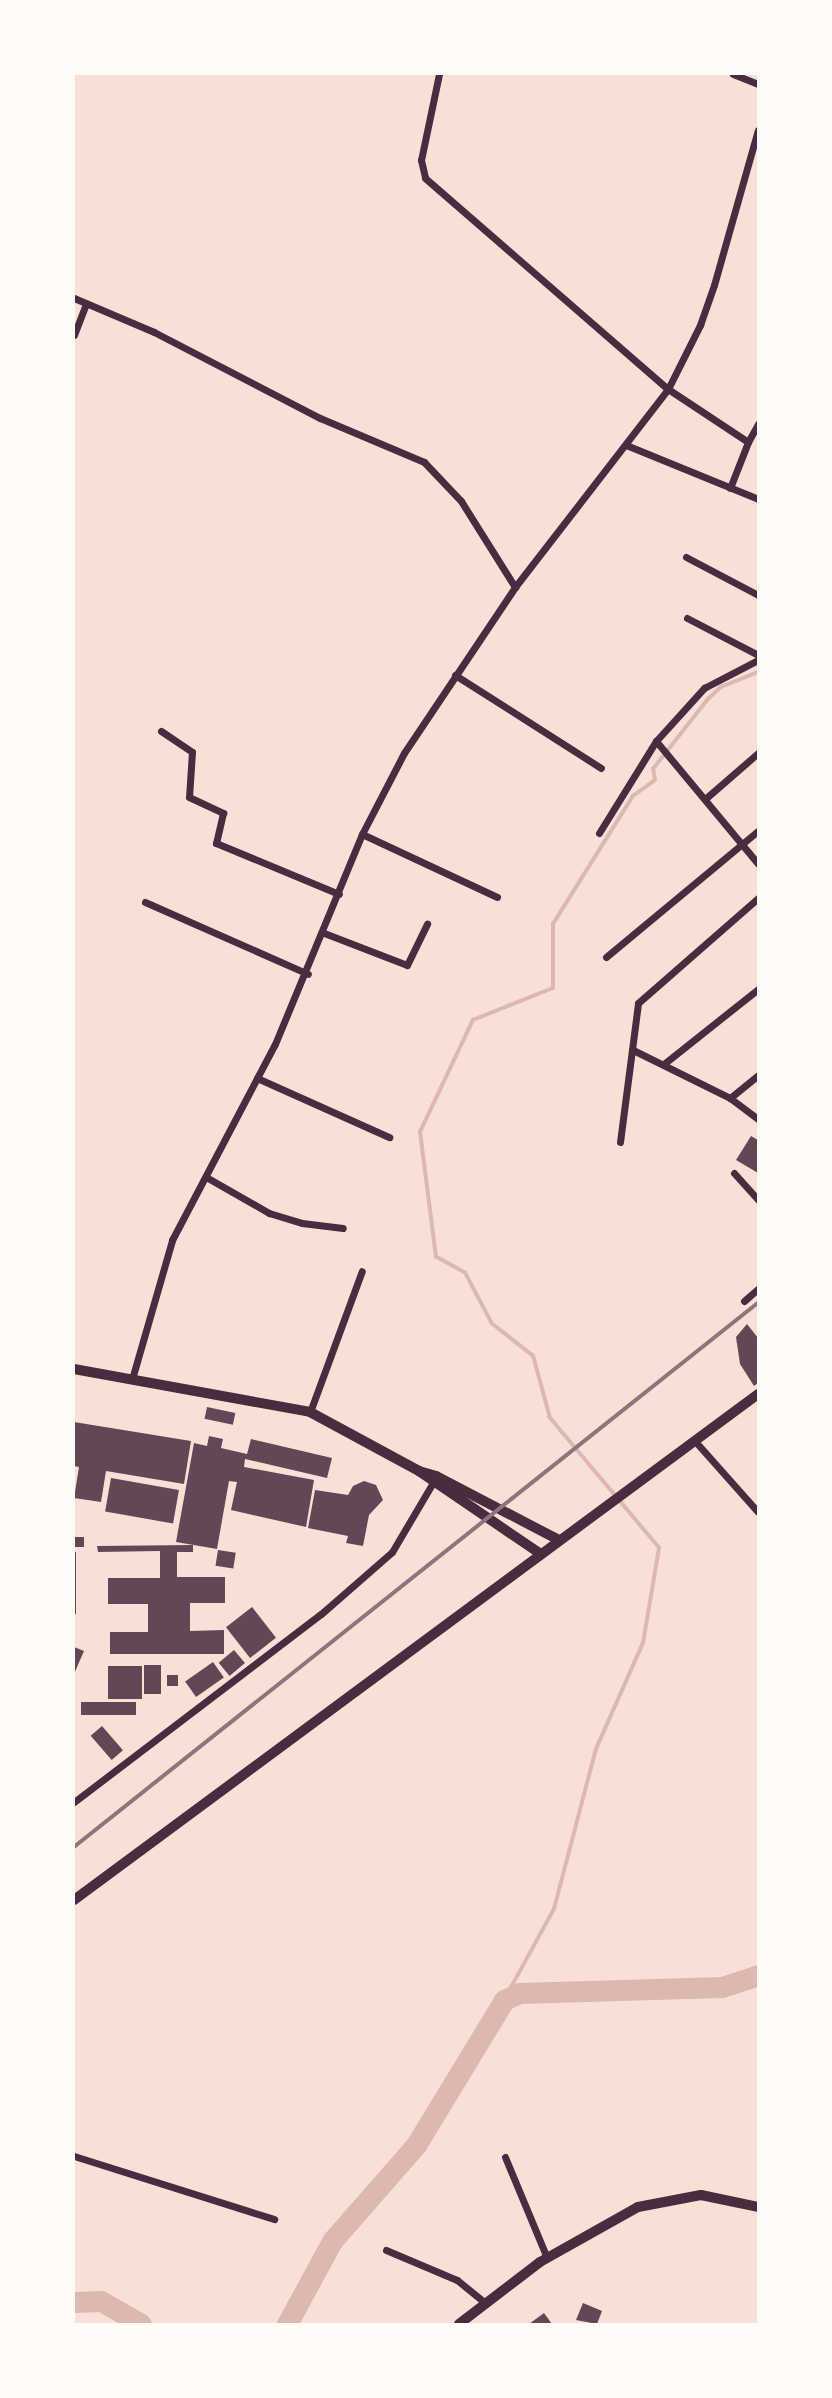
<!DOCTYPE html>
<html>
<head>
<meta charset="utf-8">
<style>
  body { margin:0 }
  #map { position:relative; width:832px; height:2398px; overflow:hidden; background:#f7e1d7; font-family:Helvetica,sans-serif }
  div>[style] { position:absolute }
  [style*='--x'] { left:calc(var(--x)*1px); top:calc(var(--y)*1px); width:calc(var(--w)*1px); rotate:calc(var(--a)*1deg) }
  .stream>* { height:3.5px; margin:-1.75px; padding:0 1.75px; transform-origin:1.75px; border-radius:1.75px; background:#dcb8b0 }
  .river>* { height:21px; margin:-10.5px; padding:0 10.5px; transform-origin:10.5px; border-radius:10.5px; background:#dcb8b0 }
  .building>* { inset:0; background:#644757; transform-origin:0 0 }
  .minor>* { height:7px; margin:-3.5px; padding:0 3.5px; transform-origin:3.5px; border-radius:3.5px; background:#4a2c40 }
  .secondary>* { height:10px; margin:-5px; padding:0 5px; transform-origin:5px; border-radius:5px; background:#4a2c40 }
  .primary>* { height:10px; margin:-5px; padding:0 5px; transform-origin:5px; border-radius:5px; background:#4a2c40 }
  .rail>* { height:3.5px; margin:-1.75px; padding:0 1.75px; transform-origin:1.75px; border-radius:1.75px; background:#8f747c }
  span { translate:-50% -50%; white-space:nowrap; text-align:center; line-height:1.15; -webkit-text-stroke:7px #fffaf5; paint-order:stroke }
  .frame { position:absolute; inset:0; border:75px solid #fffaf5; pointer-events:none }
</style>
</head>
<body>
<div id="map">
  <div class="stream">
    <i style="--x:504;--y:2000;--w:104;--a:-61.2"></i>
    <i style="--x:554;--y:1909;--w:165;--a:-75.3"></i>
    <i style="--x:596;--y:1749;--w:116;--a:-66.1"></i>
    <i style="--x:643;--y:1643;--w:96;--a:-80.4"></i>
    <i style="--x:659;--y:1548;--w:170;--a:-130"></i>
    <i style="--x:550;--y:1418;--w:64;--a:-105.3"></i>
    <i style="--x:533;--y:1356;--w:52;--a:-142"></i>
    <i style="--x:492;--y:1324;--w:58;--a:-117.9"></i>
    <i style="--x:465;--y:1273;--w:33;--a:-151"></i>
    <i style="--x:436;--y:1257;--w:126;--a:-97.3"></i>
    <i style="--x:420;--y:1132;--w:124;--a:-64.7"></i>
    <i style="--x:473;--y:1020;--w:86;--a:-21.8"></i>
    <i style="--x:553;--y:988;--w:64;--a:-90"></i>
    <i style="--x:553;--y:924;--w:151;--a:-58"></i>
    <i style="--x:633;--y:796;--w:27;--a:-36"></i>
    <i style="--x:655;--y:780;--w:11;--a:-100"></i>
    <i style="--x:653;--y:769;--w:89;--a:-51.8"></i>
    <i style="--x:708;--y:699;--w:18;--a:-43"></i>
    <i style="--x:721;--y:687;--w:40;--a:-22"></i>
  </div>
  <div class="river">
    <i style="--x:74;--y:2302;--w:27;--a:-2"></i>
    <i style="--x:101;--y:2301;--w:46;--a:29.9"></i>
    <i style="--x:287;--y:2324;--w:94;--a:-61.5"></i>
    <i style="--x:332;--y:2241;--w:128;--a:-48.8"></i>
    <i style="--x:416;--y:2145;--w:170;--a:-58.7"></i>
    <i style="--x:504;--y:2000;--w:17;--a:-24"></i>
    <i style="--x:520;--y:1993;--w:202;--a:-1.7"></i>
    <i style="--x:722;--y:1987;--w:38;--a:-18"></i>
  </div>
  <div class="building">
    <i style="clip-path:polygon(751px 1136px,758px 1140px,758px 1173px,736px 1160px)"></i>
    <i style="clip-path:polygon(747px 1324px,758px 1338px,758px 1383px,754px 1386px,740px 1364px,736px 1337px)"></i>
    <i style="left:207px;top:1407px;width:29px;height:12px;rotate:12deg"></i>
    <i style="clip-path:polygon(74px 1422px,191px 1441px,184px 1484px,106px 1471px,101px 1502px,74px 1498px,79px 1467px,74px 1466px)"></i>
    <i style="clip-path:polygon(209px 1436px,223px 1439px,221px 1448px,247px 1454px,251px 1439px,332px 1458px,327px 1478px,245px 1459px,244px 1467px,314px 1480px,306px 1527px,231px 1510px,237px 1482px,229px 1481px,217px 1549px,176px 1542px,194px 1443px,207px 1446px)"></i>
    <i style="left:111px;top:1478px;width:69px;height:34px;rotate:10deg"></i>
    <i style="clip-path:polygon(364px 1481px,376px 1485px,383px 1500px,369px 1515px,363px 1546px,346px 1543px,348px 1536px,308px 1528px,315px 1490px,348px 1495px,353px 1486px)"></i>
    <i style="left:74px;top:1537px;width:10px;height:10px"></i>
    <i style="clip-path:polygon(193px 1545px,193px 1552px,177px 1552px,177px 1577px,225px 1577px,225px 1603px,190px 1603px,190px 1631px,224px 1630px,224px 1654px,110px 1654px,110px 1632px,148px 1632px,148px 1604px,108px 1604px,108px 1578px,160px 1578px,160px 1551px,98px 1552px,97px 1546px)"></i>
    <i style="left:218px;top:1550px;width:18px;height:16px;rotate:9deg"></i>
    <i style="left:74px;top:1552px;width:2px;height:62px"></i>
    <i style="left:252px;top:1607px;width:39px;height:33px;rotate:52deg"></i>
    <i style="clip-path:polygon(74px 1647px,84px 1651px,74px 1674px)"></i>
    <i style="left:234px;top:1650px;width:17px;height:20px;rotate:50deg"></i>
    <i style="left:213px;top:1662px;width:19px;height:34px;rotate:55deg"></i>
    <i style="left:161px;top:1665px;width:29px;height:17px;rotate:90deg"></i>
    <i style="left:108px;top:1666px;width:34px;height:33px"></i>
    <i style="left:167px;top:1675px;width:11px;height:11px"></i>
    <i style="left:81px;top:1702px;width:55px;height:13px"></i>
    <i style="left:102px;top:1726px;width:32px;height:15px;rotate:49deg"></i>
    <i style="clip-path:polygon(583px 2303px,602px 2311px,597px 2324px,576px 2320px)"></i>
    <i style="clip-path:polygon(544px 2313px,552px 2324px,529px 2324px)"></i>
  </div>
  <div class="minor">
    <i style="--x:439;--y:74;--w:88;--a:101.8"></i>
    <i style="--x:421;--y:160;--w:18;--a:77"></i>
    <i style="--x:425;--y:178;--w:322;--a:41"></i>
    <i style="--x:668;--y:389;--w:96;--a:33.5"></i>
    <i style="--x:748;--y:442;--w:21;--a:-61"></i>
    <i style="--x:733;--y:74;--w:27;--a:22"></i>
    <i style="--x:74;--y:298;--w:87;--a:23"></i>
    <i style="--x:154;--y:332;--w:187;--a:27.4"></i>
    <i style="--x:320;--y:418;--w:113;--a:22.9"></i>
    <i style="--x:424;--y:462;--w:54;--a:46.5"></i>
    <i style="--x:461;--y:501;--w:102;--a:57.9"></i>
    <i style="--x:74;--y:335;--w:34;--a:-69"></i>
    <i style="--x:626;--y:445;--w:143;--a:22.2"></i>
    <i style="--x:730;--y:488;--w:49;--a:-68.6"></i>
    <i style="--x:686;--y:557;--w:81;--a:27.8"></i>
    <i style="--x:687;--y:618;--w:80;--a:27.5"></i>
    <i style="--x:455;--y:675;--w:173;--a:32.5"></i>
    <i style="--x:161;--y:731;--w:37;--a:34"></i>
    <i style="--x:192;--y:752;--w:45;--a:93.8"></i>
    <i style="--x:189;--y:797;--w:38;--a:25"></i>
    <i style="--x:223;--y:813;--w:31;--a:103"></i>
    <i style="--x:216;--y:843;--w:133;--a:22.5"></i>
    <i style="--x:656;--y:741;--w:160;--a:50.3"></i>
    <i style="--x:705;--y:799;--w:70;--a:-41"></i>
    <i style="--x:599;--y:833;--w:108;--a:-58.2"></i>
    <i style="--x:656;--y:741;--w:72;--a:-47.8"></i>
    <i style="--x:704;--y:688;--w:61;--a:-27.4"></i>
    <i style="--x:362;--y:834;--w:149;--a:25"></i>
    <i style="--x:145;--y:902;--w:178;--a:23.8"></i>
    <i style="--x:324;--y:933;--w:89;--a:21.1"></i>
    <i style="--x:407;--y:965;--w:46;--a:-64"></i>
    <i style="--x:606;--y:957;--w:197;--a:-39.7"></i>
    <i style="--x:633;--y:1050;--w:108;--a:26.3"></i>
    <i style="--x:730;--y:1098;--w:35;--a:37"></i>
    <i style="--x:665;--y:1063;--w:119;--a:-38.5"></i>
    <i style="--x:257;--y:1078;--w:145;--a:24.1"></i>
    <i style="--x:730;--y:1098;--w:36;--a:-39"></i>
    <i style="--x:620;--y:1142;--w:140;--a:-82.6"></i>
    <i style="--x:638;--y:1003;--w:159;--a:-41.2"></i>
    <i style="--x:734;--y:1173;--w:36;--a:48"></i>
    <i style="--x:206;--y:1177;--w:73;--a:29.7"></i>
    <i style="--x:269;--y:1213;--w:34;--a:17"></i>
    <i style="--x:302;--y:1223;--w:41;--a:7"></i>
    <i style="--x:744;--y:1301;--w:18;--a:-41"></i>
    <i style="--x:132;--y:1379;--w:145;--a:-73.9"></i>
    <i style="--x:172;--y:1240;--w:221;--a:-62.3"></i>
    <i style="--x:275;--y:1044;--w:227;--a:-67.5"></i>
    <i style="--x:362;--y:834;--w:91;--a:-62.6"></i>
    <i style="--x:404;--y:753;--w:200;--a:-56.2"></i>
    <i style="--x:515;--y:587;--w:250;--a:-52.3"></i>
    <i style="--x:668;--y:389;--w:72;--a:-63.4"></i>
    <i style="--x:700;--y:325;--w:42;--a:-70.7"></i>
    <i style="--x:714;--y:285;--w:161;--a:-74.2"></i>
    <i style="--x:310;--y:1412;--w:150;--a:-69.8"></i>
    <i style="--x:694;--y:1440;--w:96;--a:48.4"></i>
    <i style="--x:74;--y:1802;--w:310;--a:-37.3"></i>
    <i style="--x:321;--y:1614;--w:94;--a:-41.1"></i>
    <i style="--x:392;--y:1552;--w:79;--a:-59.5"></i>
    <i style="--x:74;--y:2156;--w:210;--a:17.5"></i>
    <i style="--x:505;--y:2157;--w:109;--a:67.4"></i>
    <i style="--x:386;--y:2250;--w:77;--a:22.9"></i>
    <i style="--x:457;--y:2280;--w:36;--a:39"></i>
  </div>
  <div class="secondary">
    <i style="--x:74;--y:1369;--w:240;--a:10.3"></i>
    <i style="--x:310;--y:1412;--w:124;--a:28.4"></i>
    <i style="--x:419;--y:1471;--w:145;--a:34.3"></i>
    <i style="--x:419;--y:1471;--w:18;--a:16"></i>
    <i style="--x:436;--y:1476;--w:136;--a:27.5"></i>
    <i style="--x:459;--y:2324;--w:102;--a:-37.4"></i>
    <i style="--x:540;--y:2262;--w:112;--a:-29.3"></i>
    <i style="--x:638;--y:2207;--w:64;--a:-10.8"></i>
    <i style="--x:701;--y:2195;--w:58;--a:11.9"></i>
  </div>
  <div class="primary">
    <i style="--x:74;--y:1900;--w:851;--a:-36.49"></i>
  </div>
  <div class="rail">
    <i style="--x:74;--y:1847;--w:874;--a:-38.5"></i>
  </div>
  <div class="frame"></div>
</div>
</body>
</html>
